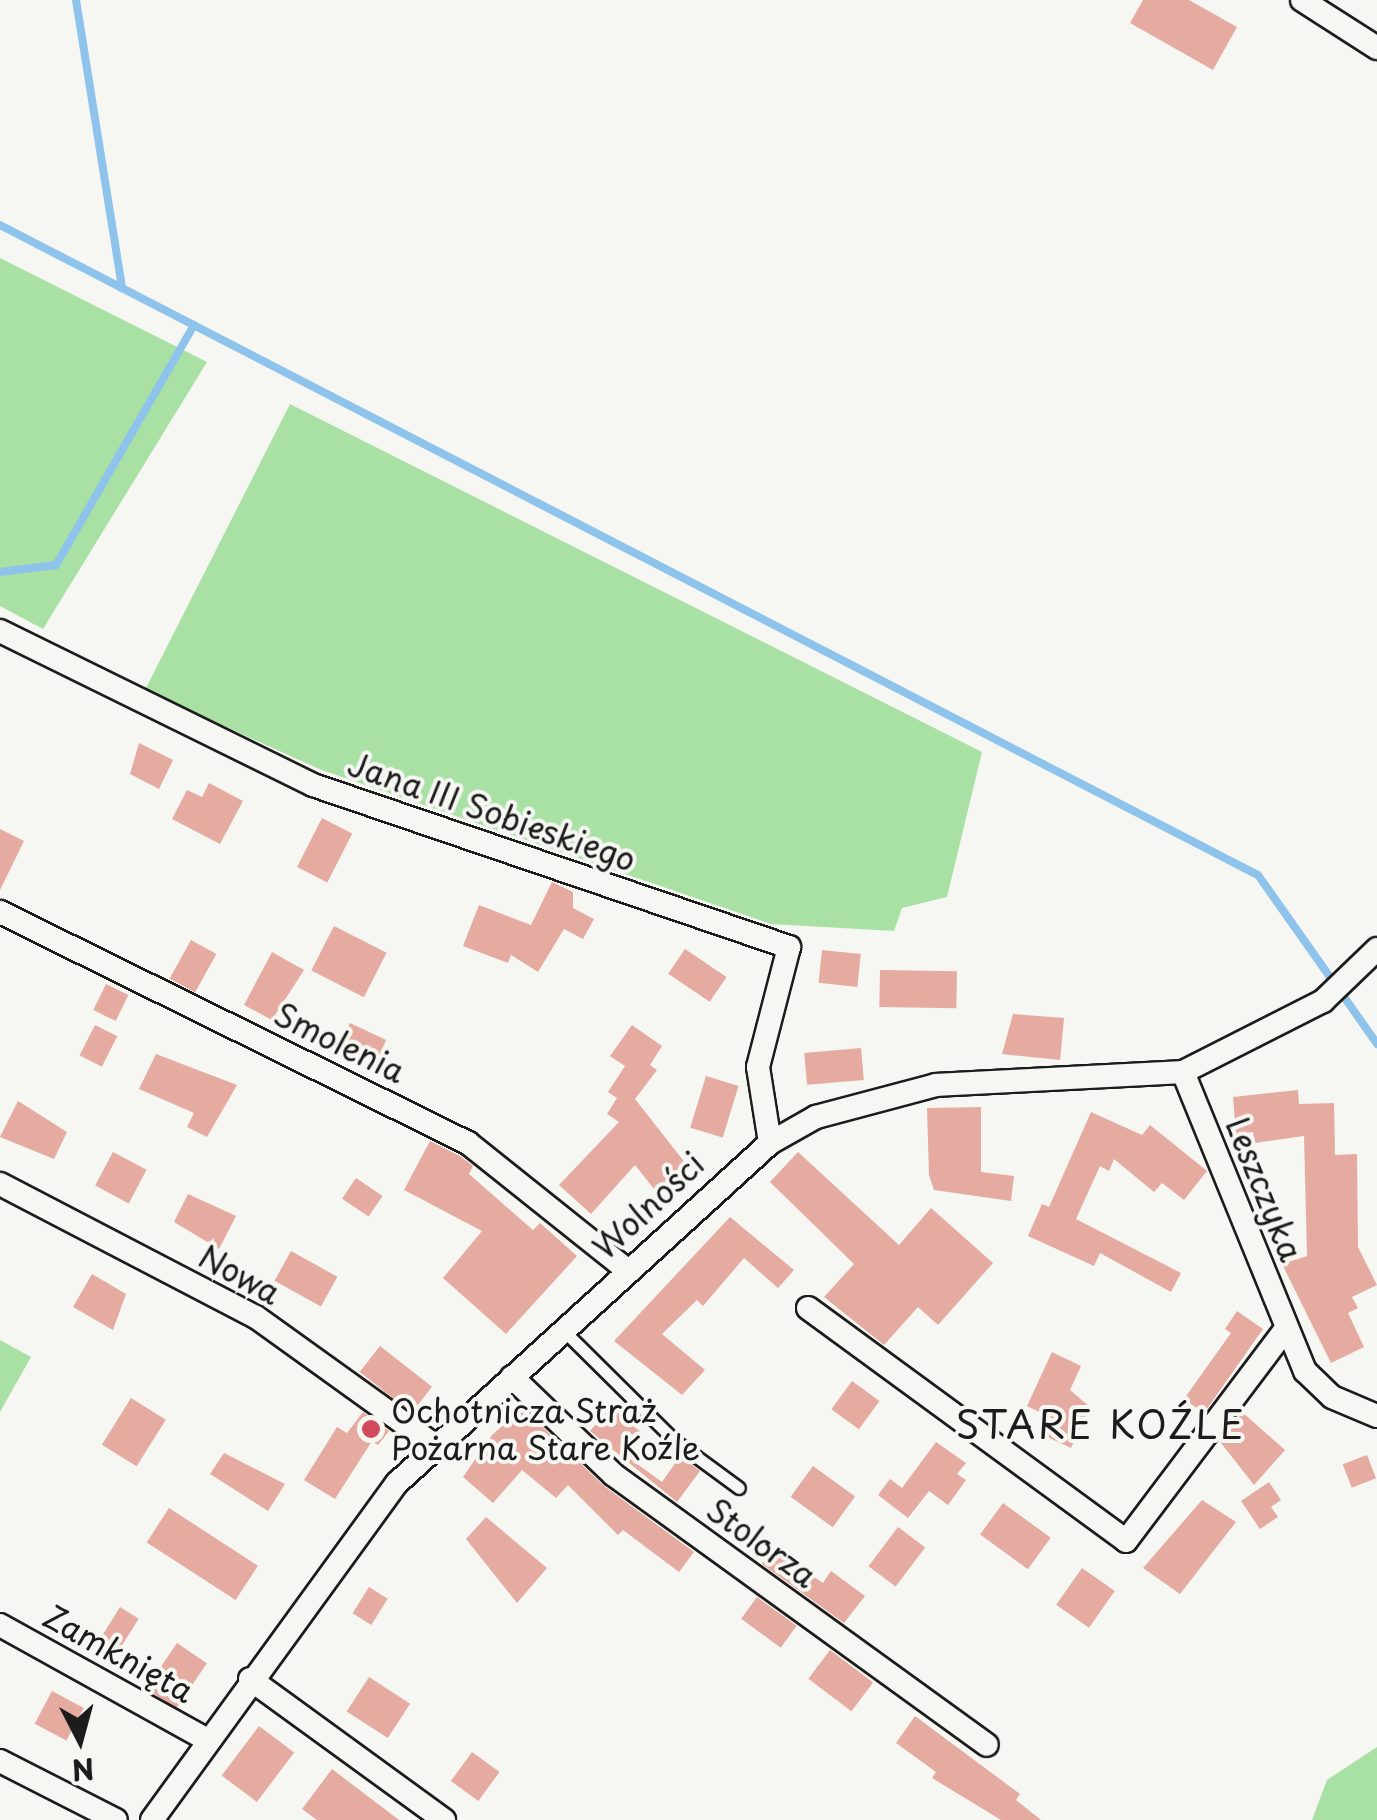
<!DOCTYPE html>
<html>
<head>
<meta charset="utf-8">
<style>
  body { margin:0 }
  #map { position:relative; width:1377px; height:1820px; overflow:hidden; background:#f6f6f2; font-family:"Playpen Sans",sans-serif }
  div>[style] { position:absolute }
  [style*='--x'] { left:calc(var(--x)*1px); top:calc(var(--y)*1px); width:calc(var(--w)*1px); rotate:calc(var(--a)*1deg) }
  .green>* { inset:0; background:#a9e1a5 }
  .stream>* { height:8px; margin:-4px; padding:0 4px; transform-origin:4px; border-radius:4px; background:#8ec3eb }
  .building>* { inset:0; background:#e5aba1; transform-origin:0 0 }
  .roads { filter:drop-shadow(2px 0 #1c1c1c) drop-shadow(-2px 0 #1c1c1c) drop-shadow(0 2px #1c1c1c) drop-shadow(0 -2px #1c1c1c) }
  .service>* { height:11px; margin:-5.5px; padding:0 5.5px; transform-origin:5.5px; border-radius:5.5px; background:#f6f6f2 }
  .minor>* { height:22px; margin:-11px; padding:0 11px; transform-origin:11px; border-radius:11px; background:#f6f6f2 }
  .dots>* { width:28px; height:28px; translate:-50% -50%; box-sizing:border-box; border:5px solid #f6f6f2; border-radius:50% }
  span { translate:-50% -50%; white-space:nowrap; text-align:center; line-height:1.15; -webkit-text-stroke:8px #f6f6f2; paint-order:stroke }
  .street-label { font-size:32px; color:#1c1c1c }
  .poi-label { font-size:32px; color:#1c1c1c }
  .left { translate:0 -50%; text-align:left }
  .quarter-label { font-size:38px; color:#1c1c1c; letter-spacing:2.5px }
  .north { position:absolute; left:30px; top:1690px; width:100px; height:100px; -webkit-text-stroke:8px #f6f6f2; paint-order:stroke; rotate:174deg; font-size:28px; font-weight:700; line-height:40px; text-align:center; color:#1c1c1c }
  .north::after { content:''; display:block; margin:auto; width:35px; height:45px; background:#1c1c1c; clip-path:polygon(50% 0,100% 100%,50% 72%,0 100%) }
</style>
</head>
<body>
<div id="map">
  <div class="green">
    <i style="clip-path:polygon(0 258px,207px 362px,43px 629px,0 606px)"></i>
    <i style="clip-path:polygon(290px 404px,982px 752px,947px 897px,902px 908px,894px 931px,771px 924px,319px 769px,145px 690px)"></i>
    <i style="clip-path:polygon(0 1340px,31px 1357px,0 1412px)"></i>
    <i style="clip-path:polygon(1377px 1747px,1377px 1820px,1312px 1820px,1327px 1780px)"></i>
  </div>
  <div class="stream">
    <i style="--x:76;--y:0;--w:292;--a:80.9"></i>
    <i style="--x:0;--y:225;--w:1416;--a:27.33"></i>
    <i style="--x:1258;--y:875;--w:207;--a:54.8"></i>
    <i style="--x:0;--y:572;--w:56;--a:-7.1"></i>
    <i style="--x:56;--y:565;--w:277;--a:-60.1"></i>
  </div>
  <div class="building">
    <i style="clip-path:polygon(1143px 0,1189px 0,1237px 27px,1213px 70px,1130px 23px)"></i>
    <i style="clip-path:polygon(139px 743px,173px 760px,159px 789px,130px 774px)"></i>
    <i style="clip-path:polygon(209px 783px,243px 801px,220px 844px,172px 819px,187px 790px,202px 797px)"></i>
    <i style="left:322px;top:818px;width:34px;height:55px;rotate:27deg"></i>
    <i style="clip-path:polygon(0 829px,24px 841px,0 890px)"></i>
    <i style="clip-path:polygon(552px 882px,573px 892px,573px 908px,594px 919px,583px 939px,564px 929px,538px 972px,511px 955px,508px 963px,463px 946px,479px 905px,531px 925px)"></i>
    <i style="left:334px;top:926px;width:59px;height:50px;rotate:27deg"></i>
    <i style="left:191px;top:940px;width:29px;height:44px;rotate:29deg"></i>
    <i style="left:685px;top:949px;width:50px;height:30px;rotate:34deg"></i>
    <i style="left:822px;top:950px;width:39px;height:33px;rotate:6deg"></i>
    <i style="clip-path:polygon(272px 952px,304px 970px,272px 1020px,244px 1005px)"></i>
    <i style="left:880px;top:970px;width:77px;height:37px;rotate:1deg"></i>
    <i style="left:106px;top:984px;width:25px;height:29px;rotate:26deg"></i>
    <i style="clip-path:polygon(1013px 1014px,1064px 1018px,1060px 1060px,1002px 1054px)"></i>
    <i style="left:350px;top:1023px;width:40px;height:25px;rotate:25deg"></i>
    <i style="left:95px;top:1025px;width:25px;height:34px;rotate:27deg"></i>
    <i style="clip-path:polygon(632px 1025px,662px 1046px,650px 1065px,657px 1070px,635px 1099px,690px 1169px,658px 1194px,635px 1165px,591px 1214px,559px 1185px,619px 1122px,607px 1114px,617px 1098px,608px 1092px,625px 1066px,610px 1056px)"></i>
    <i style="left:861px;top:1048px;width:32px;height:57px;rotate:85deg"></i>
    <i style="clip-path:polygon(156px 1054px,237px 1085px,207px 1137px,187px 1127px,194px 1113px,139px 1089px)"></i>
    <i style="left:706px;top:1076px;width:34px;height:54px;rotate:17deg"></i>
    <i style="clip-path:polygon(1298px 1090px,1299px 1104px,1334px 1103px,1335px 1155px,1357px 1154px,1358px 1247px,1377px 1285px,1352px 1297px,1358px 1308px,1348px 1313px,1364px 1347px,1331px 1363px,1282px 1264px,1307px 1256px,1304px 1136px,1255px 1143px,1253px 1132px,1236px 1134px,1233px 1097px)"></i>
    <i style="clip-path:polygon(18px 1101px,67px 1132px,54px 1159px,0 1137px)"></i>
    <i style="clip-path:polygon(981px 1107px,981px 1172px,1014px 1176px,1011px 1201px,934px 1190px,929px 1175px,927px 1108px)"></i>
    <i style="clip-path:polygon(1091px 1112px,1142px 1135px,1150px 1125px,1207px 1171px,1184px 1200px,1162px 1183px,1154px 1192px,1114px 1159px,1109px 1171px,1100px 1166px,1076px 1219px,1181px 1273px,1171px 1292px,1100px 1253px,1094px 1266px,1028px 1236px,1042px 1204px,1049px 1207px)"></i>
    <i style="clip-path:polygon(430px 1141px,460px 1156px,473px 1166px,469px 1174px,533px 1230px,540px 1223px,577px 1256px,506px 1334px,443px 1278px,482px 1231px,404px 1190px)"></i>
    <i style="left:113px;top:1152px;width:38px;height:38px;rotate:28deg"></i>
    <i style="clip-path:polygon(798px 1152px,899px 1245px,931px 1208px,993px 1263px,938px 1325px,918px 1307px,884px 1345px,824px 1297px,854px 1264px,770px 1182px)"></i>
    <i style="left:356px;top:1178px;width:32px;height:25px;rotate:34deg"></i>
    <i style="clip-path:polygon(188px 1194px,236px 1216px,219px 1249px,174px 1222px)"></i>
    <i style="clip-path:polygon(730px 1217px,794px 1270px,778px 1288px,744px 1258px,703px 1306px,697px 1300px,662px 1334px,705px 1370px,682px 1395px,614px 1341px)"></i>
    <i style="left:291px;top:1251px;width:53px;height:34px;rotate:29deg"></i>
    <i style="clip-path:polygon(92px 1274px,126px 1294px,113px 1330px,73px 1307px)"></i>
    <i style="clip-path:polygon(1237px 1311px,1263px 1329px,1204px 1413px,1184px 1399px,1231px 1333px,1225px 1329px)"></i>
    <i style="left:380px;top:1346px;width:66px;height:33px;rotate:38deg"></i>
    <i style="clip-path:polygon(1052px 1352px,1081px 1366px,1070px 1390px,1090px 1407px,1071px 1448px,1045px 1436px,1054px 1419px,1027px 1406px)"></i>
    <i style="left:852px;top:1381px;width:34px;height:35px;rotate:36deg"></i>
    <i style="left:131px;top:1398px;width:41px;height:55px;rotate:32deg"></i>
    <i style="clip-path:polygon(611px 1407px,644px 1435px,625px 1455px,662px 1482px,680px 1456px,700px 1471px,677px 1502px,590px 1431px)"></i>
    <i style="clip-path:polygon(523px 1408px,604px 1486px,694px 1552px,679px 1572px,623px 1530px,618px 1535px,568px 1485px,556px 1498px,522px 1470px,493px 1503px,463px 1477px,492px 1435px)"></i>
    <i style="clip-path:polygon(363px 1412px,389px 1431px,378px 1445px,372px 1441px,335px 1499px,304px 1480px,337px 1427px,347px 1433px)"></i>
    <i style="clip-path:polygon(1242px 1412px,1285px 1450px,1254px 1485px,1221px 1443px)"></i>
    <i style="clip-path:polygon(936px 1442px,966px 1463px,957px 1474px,966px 1480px,948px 1505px,929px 1491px,908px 1518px,878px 1495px,890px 1479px,902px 1488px)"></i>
    <i style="clip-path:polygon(224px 1453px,285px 1484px,268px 1511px,210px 1474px)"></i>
    <i style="left:1367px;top:1455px;width:25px;height:26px;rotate:69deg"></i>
    <i style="left:813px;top:1466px;width:52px;height:38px;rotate:36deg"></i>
    <i style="clip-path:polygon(1269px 1482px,1281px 1500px,1271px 1507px,1278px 1517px,1260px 1529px,1241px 1501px)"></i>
    <i style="clip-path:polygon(1202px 1500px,1236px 1522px,1180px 1594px,1143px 1568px)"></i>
    <i style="left:1003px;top:1503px;width:59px;height:39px;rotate:36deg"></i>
    <i style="left:169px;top:1508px;width:106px;height:41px;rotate:33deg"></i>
    <i style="clip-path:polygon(486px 1517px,547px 1568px,517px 1603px,466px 1539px)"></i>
    <i style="left:898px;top:1527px;width:34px;height:49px;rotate:37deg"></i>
    <i style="clip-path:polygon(772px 1549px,823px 1583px,831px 1571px,865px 1596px,844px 1623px,762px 1564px)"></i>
    <i style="left:1082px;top:1568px;width:40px;height:45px;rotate:35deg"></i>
    <i style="left:369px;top:1587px;width:22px;height:31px;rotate:32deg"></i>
    <i style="left:757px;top:1597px;width:49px;height:27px;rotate:36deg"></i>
    <i style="left:120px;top:1607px;width:22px;height:50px;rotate:32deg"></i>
    <i style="left:177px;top:1643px;width:36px;height:55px;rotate:34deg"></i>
    <i style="left:830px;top:1650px;width:54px;height:36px;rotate:37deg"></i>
    <i style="left:369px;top:1677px;width:49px;height:41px;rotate:33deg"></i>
    <i style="left:52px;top:1691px;width:36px;height:37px;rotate:28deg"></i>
    <i style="clip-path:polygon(915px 1716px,1020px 1794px,1016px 1800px,1041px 1820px,1001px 1820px,932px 1778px,936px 1772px,896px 1743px)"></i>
    <i style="left:259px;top:1726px;width:44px;height:62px;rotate:37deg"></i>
    <i style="left:472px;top:1752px;width:34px;height:36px;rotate:36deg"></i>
    <i style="clip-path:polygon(332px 1769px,399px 1820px,317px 1820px,302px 1809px)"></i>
  </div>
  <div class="roads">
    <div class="service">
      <i style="--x:562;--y:1329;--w:159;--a:44.7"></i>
      <i style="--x:675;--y:1441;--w:79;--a:36.3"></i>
    </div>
    <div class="minor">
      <i style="--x:1302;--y:0;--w:89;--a:32.6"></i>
      <i style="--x:0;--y:631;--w:349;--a:26.2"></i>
      <i style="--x:313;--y:785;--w:503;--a:18.8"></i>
      <i style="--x:789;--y:947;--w:124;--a:104.5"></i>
      <i style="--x:758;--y:1067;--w:77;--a:81"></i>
      <i style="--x:0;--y:912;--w:522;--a:26.27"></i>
      <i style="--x:468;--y:1143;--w:203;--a:38.6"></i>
      <i style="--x:1183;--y:1072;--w:323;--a:67.8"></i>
      <i style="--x:1305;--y:1371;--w:37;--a:44"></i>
      <i style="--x:1332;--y:1397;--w:49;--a:22.9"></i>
      <i style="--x:0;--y:1184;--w:288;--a:27.5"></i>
      <i style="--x:256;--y:1317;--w:219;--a:35.7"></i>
      <i style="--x:808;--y:1308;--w:394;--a:36.2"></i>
      <i style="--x:1126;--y:1541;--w:264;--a:-53"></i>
      <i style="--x:512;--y:1377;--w:141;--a:43.9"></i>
      <i style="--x:614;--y:1475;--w:460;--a:35.9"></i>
      <i style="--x:0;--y:1625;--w:235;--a:29"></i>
      <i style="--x:250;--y:1679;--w:240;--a:36"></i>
      <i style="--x:0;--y:1761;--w:130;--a:27"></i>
      <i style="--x:152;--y:1820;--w:417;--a:-54"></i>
      <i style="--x:397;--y:1483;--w:505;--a:-42.35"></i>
      <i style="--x:770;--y:1143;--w:53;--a:-29.5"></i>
      <i style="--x:816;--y:1117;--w:124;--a:-14.9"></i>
      <i style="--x:936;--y:1085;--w:247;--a:-3"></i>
      <i style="--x:1183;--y:1072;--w:157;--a:-26.9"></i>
      <i style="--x:1323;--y:1001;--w:75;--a:-43.9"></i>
    </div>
  </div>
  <div class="dots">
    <i style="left:371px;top:1429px;background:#d1495b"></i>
  </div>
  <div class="street-label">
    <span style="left:492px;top:811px;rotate:19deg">Jana III Sobieskiego</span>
    <span style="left:340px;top:1042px;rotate:26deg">Smolenia</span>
    <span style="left:1265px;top:1189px;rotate:68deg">Leszczyka</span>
    <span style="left:648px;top:1205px;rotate:-43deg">Wolności</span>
    <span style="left:240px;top:1274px;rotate:29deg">Nowa</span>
    <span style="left:762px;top:1542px;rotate:36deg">Stolorza</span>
    <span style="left:119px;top:1653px;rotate:29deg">Zamknięta</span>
  </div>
  <div class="poi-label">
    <span class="left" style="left:391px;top:1429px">Ochotnicza Straż<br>Pożarna Stare Koźle</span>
  </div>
  <div class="quarter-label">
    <span style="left:1101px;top:1424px">STARE KOŹLE</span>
  </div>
  <div class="north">N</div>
</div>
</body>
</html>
